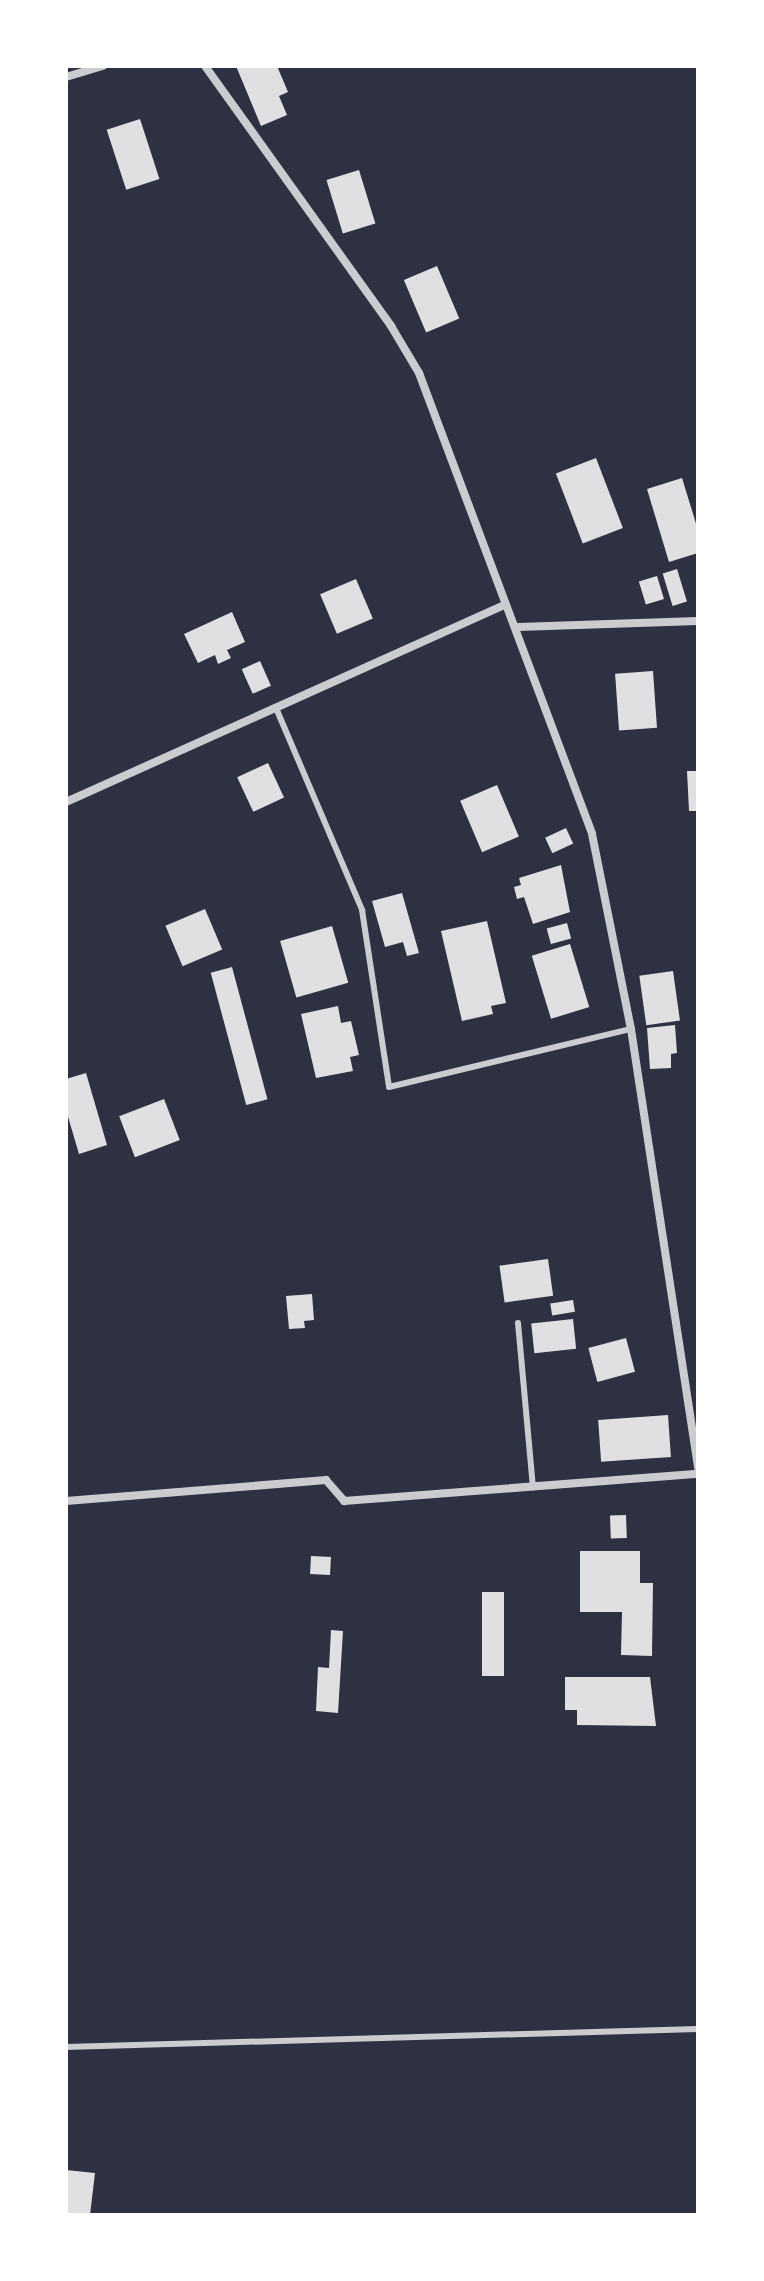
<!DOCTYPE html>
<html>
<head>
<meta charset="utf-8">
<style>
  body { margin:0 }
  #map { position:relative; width:764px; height:2281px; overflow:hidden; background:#2d3142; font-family:"Alegreya Sans",sans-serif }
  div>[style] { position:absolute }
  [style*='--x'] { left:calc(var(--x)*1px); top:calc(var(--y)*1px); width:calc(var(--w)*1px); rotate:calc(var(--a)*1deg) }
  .building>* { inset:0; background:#e0e0e3; transform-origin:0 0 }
  .service>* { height:6px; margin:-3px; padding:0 3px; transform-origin:3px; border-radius:3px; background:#caccd0 }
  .minor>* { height:8px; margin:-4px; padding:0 4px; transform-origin:4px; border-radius:4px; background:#caccd0 }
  span { translate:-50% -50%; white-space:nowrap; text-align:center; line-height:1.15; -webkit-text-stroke:6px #fff; paint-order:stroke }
  .frame { position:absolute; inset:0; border:68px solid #fff; pointer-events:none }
</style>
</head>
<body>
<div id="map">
  <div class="building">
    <i style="clip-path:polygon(236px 66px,277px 66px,288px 92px,279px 96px,287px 115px,261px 126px)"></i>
    <i style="left:140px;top:119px;width:63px;height:35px;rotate:72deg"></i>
    <i style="left:359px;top:170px;width:56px;height:34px;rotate:73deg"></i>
    <i style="left:437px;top:266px;width:57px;height:36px;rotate:67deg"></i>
    <i style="left:596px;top:458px;width:75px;height:43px;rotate:69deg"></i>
    <i style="clip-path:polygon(682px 478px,698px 530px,698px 553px,669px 562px,647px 489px)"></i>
    <i style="left:677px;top:569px;width:34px;height:15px;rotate:73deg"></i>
    <i style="left:657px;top:576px;width:24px;height:19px;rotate:73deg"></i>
    <i style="left:356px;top:579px;width:43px;height:39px;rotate:67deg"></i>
    <i style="clip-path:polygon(232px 612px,245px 642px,227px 650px,231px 658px,218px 664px,215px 655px,198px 663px,184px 634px)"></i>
    <i style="left:260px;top:661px;width:27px;height:20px;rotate:66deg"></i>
    <i style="left:653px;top:671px;width:57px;height:38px;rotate:86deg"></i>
    <i style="left:268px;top:763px;width:38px;height:34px;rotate:65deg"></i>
    <i style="clip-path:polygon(687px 771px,698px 771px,698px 811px,689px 811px)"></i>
    <i style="left:497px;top:785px;width:56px;height:40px;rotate:67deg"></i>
    <i style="left:566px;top:828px;width:17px;height:23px;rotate:65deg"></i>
    <i style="clip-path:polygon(561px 865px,570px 912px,533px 924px,524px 897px,517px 899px,514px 887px,521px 885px,519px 878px)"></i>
    <i style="clip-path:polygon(402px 893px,419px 953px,407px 956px,403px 942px,385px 947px,372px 901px)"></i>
    <i style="left:205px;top:909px;width:44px;height:43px;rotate:67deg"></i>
    <i style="clip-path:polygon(487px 921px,506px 1003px,491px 1006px,493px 1014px,462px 1021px,441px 931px)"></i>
    <i style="left:567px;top:923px;width:16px;height:21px;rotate:75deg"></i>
    <i style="left:332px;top:926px;width:59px;height:54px;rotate:74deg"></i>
    <i style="left:570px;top:944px;width:66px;height:40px;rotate:73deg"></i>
    <i style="left:232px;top:967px;width:137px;height:22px;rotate:75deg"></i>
    <i style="left:673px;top:971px;width:50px;height:34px;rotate:82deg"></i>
    <i style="clip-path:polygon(338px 1006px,341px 1023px,351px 1021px,359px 1055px,350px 1057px,353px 1071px,316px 1078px,301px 1014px)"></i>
    <i style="clip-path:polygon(675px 1025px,677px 1053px,671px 1054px,671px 1068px,650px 1069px,647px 1028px)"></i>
    <i style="clip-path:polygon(86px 1073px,107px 1145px,79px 1154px,66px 1110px,66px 1079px)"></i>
    <i style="left:164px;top:1099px;width:44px;height:48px;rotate:69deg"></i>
    <i style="left:548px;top:1259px;width:37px;height:49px;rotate:82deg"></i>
    <i style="clip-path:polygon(312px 1294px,314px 1320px,304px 1321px,305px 1328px,289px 1329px,286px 1296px)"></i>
    <i style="left:573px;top:1300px;width:12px;height:23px;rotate:81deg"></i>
    <i style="left:573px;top:1319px;width:30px;height:42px;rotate:84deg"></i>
    <i style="left:626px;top:1338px;width:35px;height:39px;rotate:75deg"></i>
    <i style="left:668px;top:1415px;width:42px;height:70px;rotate:86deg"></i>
    <i style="left:626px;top:1515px;width:23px;height:16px;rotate:88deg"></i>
    <i style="clip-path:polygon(580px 1551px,640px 1551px,640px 1583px,653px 1583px,652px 1656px,621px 1655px,622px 1612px,580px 1612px)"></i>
    <i style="left:311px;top:1556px;width:20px;height:18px;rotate:3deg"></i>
    <i style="left:482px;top:1592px;width:22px;height:84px"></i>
    <i style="clip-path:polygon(331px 1630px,343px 1631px,338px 1713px,316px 1711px,318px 1667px,329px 1668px)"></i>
    <i style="clip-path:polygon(565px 1677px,650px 1677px,656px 1726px,577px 1725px,577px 1710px,565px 1710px)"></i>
    <i style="clip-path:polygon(66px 2170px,95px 2173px,90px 2215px,66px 2215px)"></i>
  </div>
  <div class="service">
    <i style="--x:276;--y:708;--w:220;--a:66.9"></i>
    <i style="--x:362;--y:910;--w:179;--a:81.3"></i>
    <i style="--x:389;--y:1087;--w:249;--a:-13.5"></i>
    <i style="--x:518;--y:1323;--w:165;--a:84.8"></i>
    <i style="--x:66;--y:2047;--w:632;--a:-1.63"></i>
  </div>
  <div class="minor">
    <i style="--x:205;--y:66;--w:320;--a:54.4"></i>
    <i style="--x:391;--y:326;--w:55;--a:59.2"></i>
    <i style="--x:419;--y:373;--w:492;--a:69.4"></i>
    <i style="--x:592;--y:834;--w:199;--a:78.7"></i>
    <i style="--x:631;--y:1029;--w:444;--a:81.3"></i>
    <i style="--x:66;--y:77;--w:39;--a:-17"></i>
    <i style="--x:518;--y:627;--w:180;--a:-1.9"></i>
    <i style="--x:66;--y:802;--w:479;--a:-24.2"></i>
    <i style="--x:66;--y:1501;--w:261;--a:-4.6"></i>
    <i style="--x:326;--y:1480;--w:28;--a:49"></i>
    <i style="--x:344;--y:1501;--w:355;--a:-4.4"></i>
  </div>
  <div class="frame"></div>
</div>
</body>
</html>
